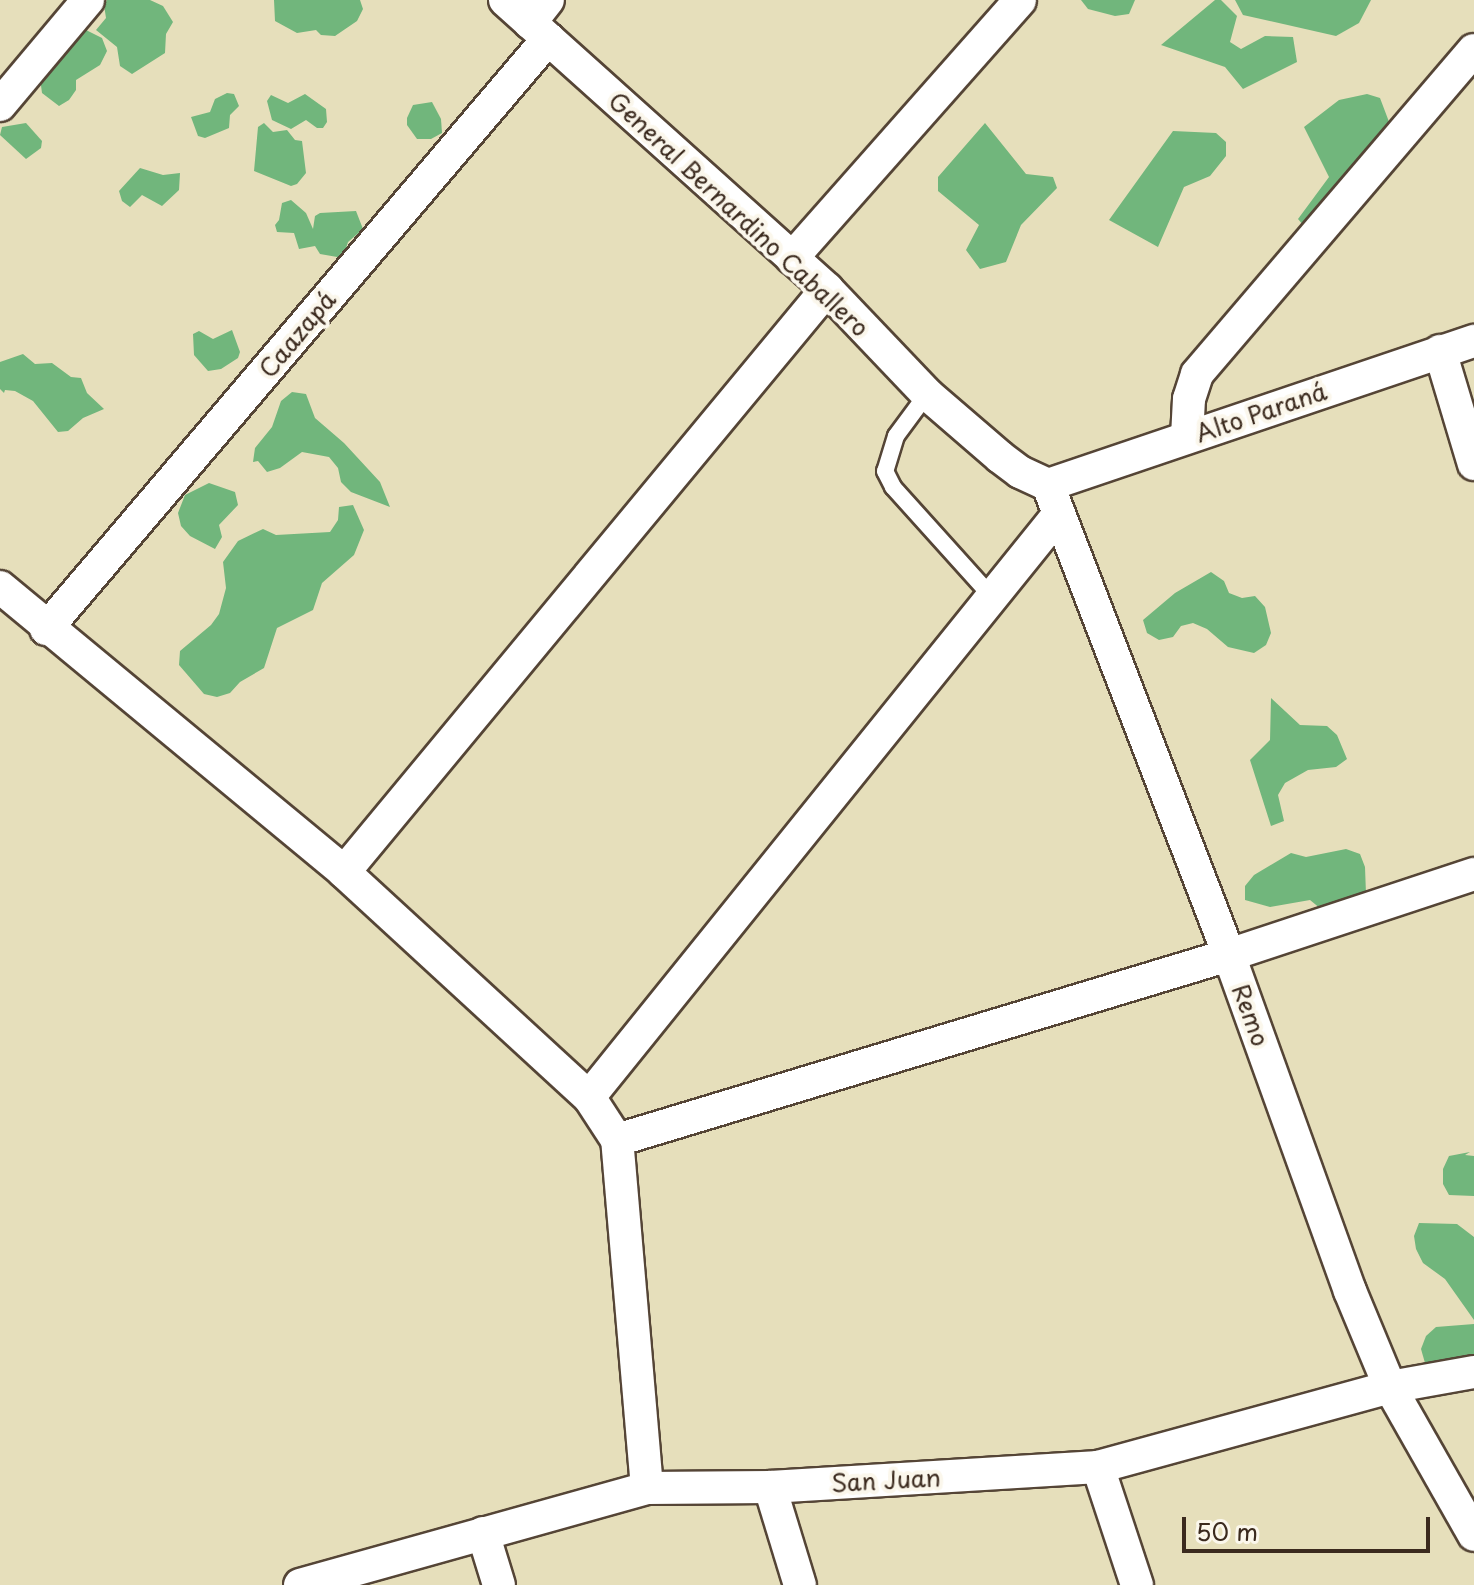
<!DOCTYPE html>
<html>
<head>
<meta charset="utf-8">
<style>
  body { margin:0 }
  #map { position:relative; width:1474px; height:1585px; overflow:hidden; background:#e6dfbb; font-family:"Playpen Sans",sans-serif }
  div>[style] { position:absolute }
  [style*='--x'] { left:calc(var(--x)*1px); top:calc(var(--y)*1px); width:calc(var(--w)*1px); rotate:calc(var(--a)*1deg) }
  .forest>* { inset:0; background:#71b67c }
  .roads { filter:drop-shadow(2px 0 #554536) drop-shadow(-2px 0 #554536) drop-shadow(0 2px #554536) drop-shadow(0 -2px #554536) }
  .lane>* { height:16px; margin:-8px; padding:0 8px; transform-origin:8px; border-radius:8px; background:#fff }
  .street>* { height:32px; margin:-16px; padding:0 16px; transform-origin:16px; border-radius:16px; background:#fff }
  span { translate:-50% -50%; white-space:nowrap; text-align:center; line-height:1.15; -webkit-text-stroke:8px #fbf7ec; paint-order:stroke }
  .street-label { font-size:24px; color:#3b2a1e }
  .scale { position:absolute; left:1182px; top:1517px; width:248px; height:36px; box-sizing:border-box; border:4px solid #3b2a1e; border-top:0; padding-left:10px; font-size:24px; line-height:28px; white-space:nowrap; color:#3b2a1e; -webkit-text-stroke:6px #fbf7ec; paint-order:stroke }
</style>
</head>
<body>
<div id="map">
  <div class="forest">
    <i style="clip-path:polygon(107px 0,150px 0,163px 6px,173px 22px,166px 34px,165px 53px,132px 74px,120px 66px,117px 47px,96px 30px,106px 18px,104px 5px)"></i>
    <i style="clip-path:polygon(274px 0,360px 0,363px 9px,357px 21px,335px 36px,321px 35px,316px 30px,297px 33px,275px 21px)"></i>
    <i style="clip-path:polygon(1081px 0,1135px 0,1129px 14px,1115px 16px,1088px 9px)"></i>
    <i style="clip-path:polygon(1215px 0,1221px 0,1237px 16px,1230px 42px,1241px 49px,1265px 36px,1293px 37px,1297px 62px,1243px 89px,1225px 67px,1161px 45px)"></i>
    <i style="clip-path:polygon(1235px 0,1371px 0,1359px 23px,1336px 36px,1243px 15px)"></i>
    <i style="clip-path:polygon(80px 27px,102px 38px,107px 51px,100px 65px,76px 80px,76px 90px,69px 100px,59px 106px,42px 93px,40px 78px)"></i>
    <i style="clip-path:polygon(227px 93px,234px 94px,239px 106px,230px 115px,229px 128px,205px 138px,198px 136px,191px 117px,210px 112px,215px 99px)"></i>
    <i style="clip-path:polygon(305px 94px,326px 109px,327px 122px,323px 128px,317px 128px,306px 120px,291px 129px,272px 120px,267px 101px,271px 95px,288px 103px)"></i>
    <i style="clip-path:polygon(1367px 94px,1380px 98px,1394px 135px,1315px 239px,1298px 219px,1329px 177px,1304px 127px,1339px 100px)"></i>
    <i style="clip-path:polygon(432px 102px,441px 119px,442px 133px,431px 139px,417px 139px,407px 125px,407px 118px,413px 105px)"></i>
    <i style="clip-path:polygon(26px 123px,42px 141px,41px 148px,26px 159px,0 135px,2px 127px)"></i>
    <i style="clip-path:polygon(264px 123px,273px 132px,287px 130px,295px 140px,302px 141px,306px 173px,297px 184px,291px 186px,254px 171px,258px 127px)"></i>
    <i style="clip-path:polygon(985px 123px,1026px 174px,1053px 177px,1057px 188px,1021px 225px,1006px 262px,980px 269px,966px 250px,979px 225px,938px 191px,938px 177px)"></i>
    <i style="clip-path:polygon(1173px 131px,1216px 133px,1226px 142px,1226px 156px,1210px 176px,1184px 187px,1158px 247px,1109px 220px)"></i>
    <i style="clip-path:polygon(140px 168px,163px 175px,180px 173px,179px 190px,162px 206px,142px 195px,130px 207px,122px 201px,119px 191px)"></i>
    <i style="clip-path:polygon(291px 200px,306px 213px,313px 229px,315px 216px,320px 213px,356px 211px,363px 229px,348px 242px,343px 258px,320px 254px,315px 246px,299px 249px,294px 233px,277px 232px,275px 225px,279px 220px,282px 203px)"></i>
    <i style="clip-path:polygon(232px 330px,240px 352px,238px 358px,221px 369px,208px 371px,194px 355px,193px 334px,199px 331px,213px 339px)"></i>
    <i style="clip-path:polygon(23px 354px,35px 364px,52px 363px,71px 377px,81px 378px,87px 393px,104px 409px,83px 418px,68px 431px,58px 432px,33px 401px,15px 391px,5px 390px,4px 393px,0 389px,0 362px)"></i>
    <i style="clip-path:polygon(292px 392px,306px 394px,315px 418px,344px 443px,380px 482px,390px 507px,351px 492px,341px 482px,338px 468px,329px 457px,302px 452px,280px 468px,267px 472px,258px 461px,253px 462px,255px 448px,272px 427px,281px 401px)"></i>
    <i style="clip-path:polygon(209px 483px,235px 492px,238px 505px,219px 525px,222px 537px,215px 549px,190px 536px,181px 526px,178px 513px,185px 495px)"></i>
    <i style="clip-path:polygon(353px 505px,364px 530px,354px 555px,322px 583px,313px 610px,277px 628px,264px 668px,240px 682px,230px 693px,217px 697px,204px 694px,179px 665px,180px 651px,211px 625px,219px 614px,226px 588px,223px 562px,238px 541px,263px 529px,276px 535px,330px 532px,338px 520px,339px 507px)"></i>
    <i style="clip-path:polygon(1211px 572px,1224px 581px,1229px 593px,1242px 598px,1255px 596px,1265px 607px,1271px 633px,1266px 645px,1254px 653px,1228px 647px,1207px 629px,1193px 623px,1181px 626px,1173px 637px,1159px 640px,1147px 633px,1143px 620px,1175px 593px)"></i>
    <i style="clip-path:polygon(1271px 698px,1300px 725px,1327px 726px,1337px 735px,1347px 759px,1336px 767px,1308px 770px,1285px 783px,1278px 795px,1284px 821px,1271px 826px,1250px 760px,1270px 740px)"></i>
    <i style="clip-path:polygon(1346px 849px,1360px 854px,1365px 867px,1366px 894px,1321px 909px,1310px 900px,1270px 907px,1245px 900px,1245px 886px,1254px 875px,1291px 853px,1306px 857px)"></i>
    <i style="clip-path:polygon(1470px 1152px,1465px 1155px,1474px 1156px,1474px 1196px,1449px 1195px,1443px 1184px,1443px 1169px,1449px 1156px)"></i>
    <i style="clip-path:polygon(1419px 1223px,1457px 1224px,1474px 1237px,1474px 1320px,1445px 1279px,1423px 1263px,1416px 1249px,1414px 1236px)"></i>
    <i style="clip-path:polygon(1474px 1324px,1474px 1363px,1425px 1363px,1421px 1349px,1426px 1336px,1436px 1327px)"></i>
  </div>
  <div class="roads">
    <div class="lane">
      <i style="--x:927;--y:394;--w:52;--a:126.4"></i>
      <i style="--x:896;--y:436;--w:37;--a:107"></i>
      <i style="--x:885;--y:471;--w:18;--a:63"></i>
      <i style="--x:893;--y:487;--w:147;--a:48"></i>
    </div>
    <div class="street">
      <i style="--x:505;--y:0;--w:433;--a:41.9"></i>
      <i style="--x:827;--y:289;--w:145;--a:46.4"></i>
      <i style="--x:927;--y:394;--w:96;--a:40.8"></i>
      <i style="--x:1000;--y:457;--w:25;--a:37"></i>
      <i style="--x:1020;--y:472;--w:31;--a:25"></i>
      <i style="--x:530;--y:23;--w:29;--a:-52"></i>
      <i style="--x:0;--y:105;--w:137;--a:-50"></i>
      <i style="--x:792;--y:258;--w:344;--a:-48.5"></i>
      <i style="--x:1440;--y:351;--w:118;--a:73.3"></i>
      <i style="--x:1187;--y:437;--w:38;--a:-87"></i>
      <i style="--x:1189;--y:399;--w:26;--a:-72"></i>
      <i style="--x:1197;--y:374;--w:426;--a:-49.5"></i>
      <i style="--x:1048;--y:485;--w:504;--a:68.94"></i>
      <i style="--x:1229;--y:955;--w:357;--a:70.2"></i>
      <i style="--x:1350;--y:1291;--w:104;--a:67.4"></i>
      <i style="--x:1390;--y:1387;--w:170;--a:60.4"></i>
      <i style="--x:1048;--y:485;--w:450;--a:-18.7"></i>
      <i style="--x:0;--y:587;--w:447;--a:39.6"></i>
      <i style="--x:344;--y:872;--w:333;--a:42.6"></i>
      <i style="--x:589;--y:1097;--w:51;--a:56.9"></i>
      <i style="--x:46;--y:629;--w:775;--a:-49.61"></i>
      <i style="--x:344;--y:872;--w:757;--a:-50.36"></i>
      <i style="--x:589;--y:1097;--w:749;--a:-51.13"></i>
      <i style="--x:1098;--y:1467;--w:124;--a:71.7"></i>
      <i style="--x:770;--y:1487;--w:102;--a:73"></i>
      <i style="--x:647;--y:1488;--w:349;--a:-94.9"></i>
      <i style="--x:617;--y:1140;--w:639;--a:-16.82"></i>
      <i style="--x:1229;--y:955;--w:258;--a:-18.3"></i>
      <i style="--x:483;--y:1533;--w:54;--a:72.9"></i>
      <i style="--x:300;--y:1585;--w:360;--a:-15.6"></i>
      <i style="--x:647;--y:1488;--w:123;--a:-0.5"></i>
      <i style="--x:770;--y:1487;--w:329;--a:-3.5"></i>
      <i style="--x:1098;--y:1467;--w:303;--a:-15.3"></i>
      <i style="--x:1390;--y:1387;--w:85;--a:-10.1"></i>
    </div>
  </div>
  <div class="street-label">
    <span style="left:739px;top:214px;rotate:43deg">General Bernardino Caballero</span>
    <span style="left:297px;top:334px;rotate:-50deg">Caazapá</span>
    <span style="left:1261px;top:412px;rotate:-19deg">Alto Paraná</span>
    <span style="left:1251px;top:1015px;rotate:70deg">Remo</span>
    <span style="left:886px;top:1480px;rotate:-3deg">San Juan</span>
  </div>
  <div class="scale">50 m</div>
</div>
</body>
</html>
